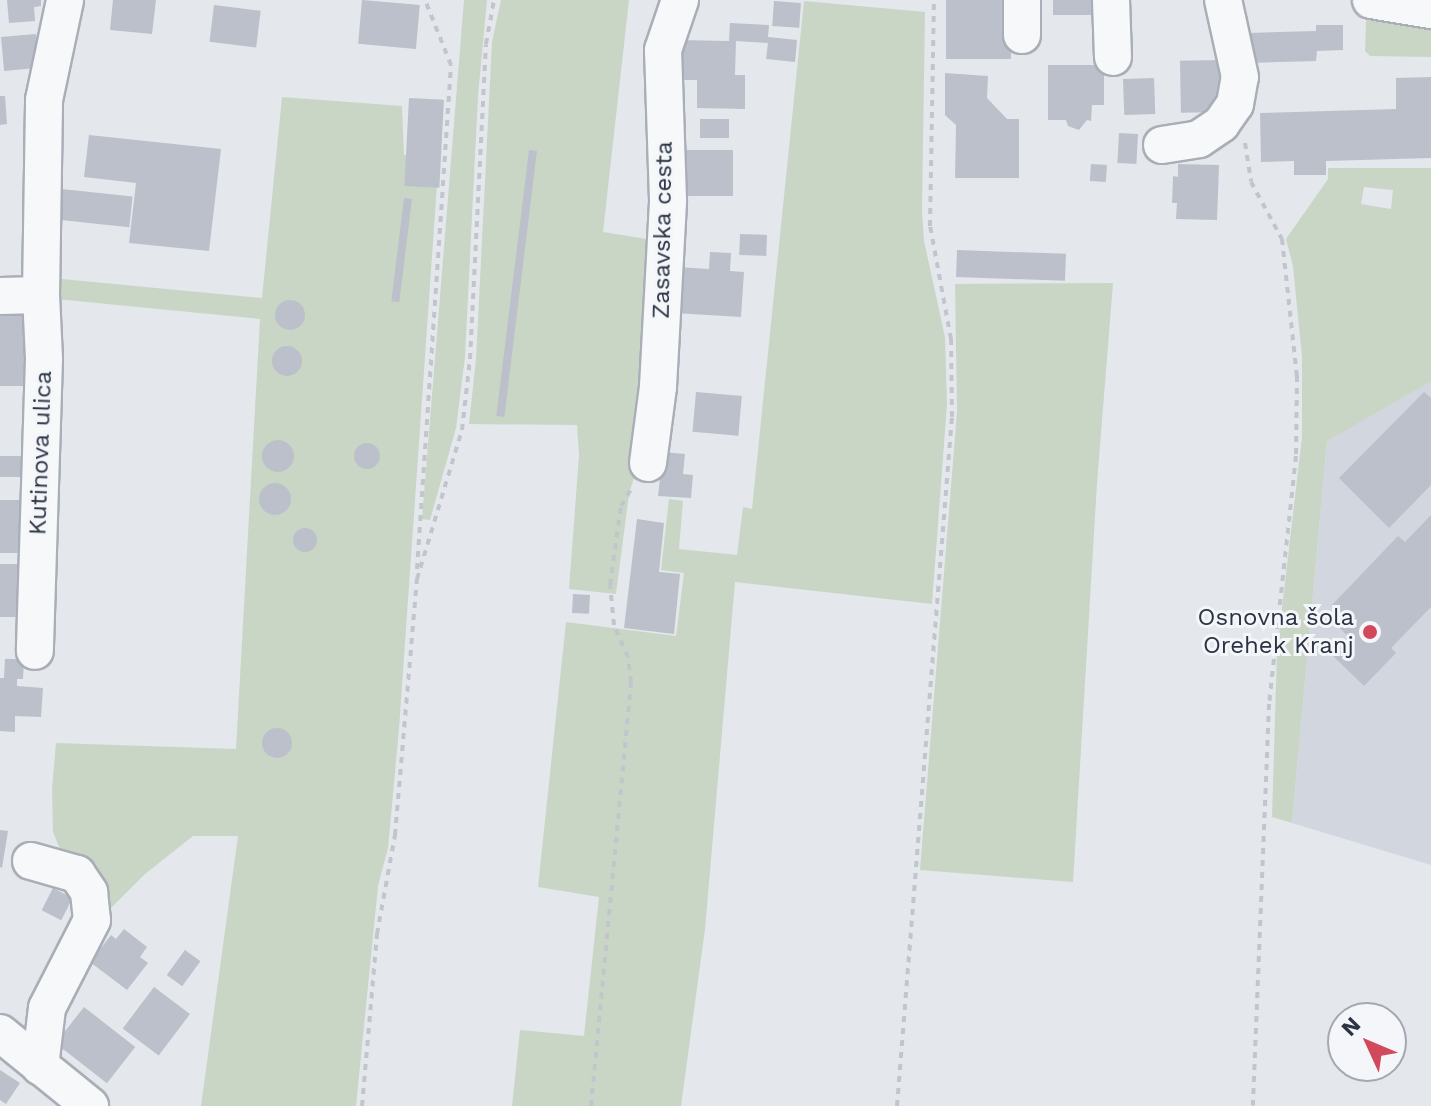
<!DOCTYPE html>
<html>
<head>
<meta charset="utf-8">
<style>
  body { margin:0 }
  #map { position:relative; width:1431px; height:1106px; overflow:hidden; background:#e4e7ec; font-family:"Work Sans",sans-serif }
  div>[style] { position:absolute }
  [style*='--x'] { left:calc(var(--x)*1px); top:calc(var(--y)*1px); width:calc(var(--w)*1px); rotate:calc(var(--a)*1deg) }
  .built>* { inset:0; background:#d2d6de }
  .green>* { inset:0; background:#c9d6c5 }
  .building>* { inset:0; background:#bbc0ca; transform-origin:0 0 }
  .round { border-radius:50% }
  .path>* { height:4px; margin-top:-2px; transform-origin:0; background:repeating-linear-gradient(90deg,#c2c5cb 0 6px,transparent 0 12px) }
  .roads { filter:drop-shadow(2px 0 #a9aeb7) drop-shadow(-2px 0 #a9aeb7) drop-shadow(0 2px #a9aeb7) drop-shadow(0 -2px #a9aeb7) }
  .minor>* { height:36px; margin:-18px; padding:0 18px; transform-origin:18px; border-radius:18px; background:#f7f8fa }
  .dots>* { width:22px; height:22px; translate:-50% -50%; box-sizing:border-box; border:4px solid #f4f6f9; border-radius:50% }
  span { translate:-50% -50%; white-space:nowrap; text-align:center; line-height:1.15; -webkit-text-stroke:6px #f4f6f9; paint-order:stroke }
  .street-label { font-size:24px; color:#2b3445 }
  .poi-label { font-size:24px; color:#2b3445 }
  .right { translate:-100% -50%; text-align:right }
  .north { position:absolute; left:1327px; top:1002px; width:80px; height:80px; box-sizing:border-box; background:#f4f6f9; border:2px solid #a4a8b1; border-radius:50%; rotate:314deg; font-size:22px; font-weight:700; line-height:32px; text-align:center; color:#2b3445 }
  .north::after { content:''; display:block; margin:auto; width:28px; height:36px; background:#d1495b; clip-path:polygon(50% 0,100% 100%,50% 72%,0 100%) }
</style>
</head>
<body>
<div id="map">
  <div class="built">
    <i style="clip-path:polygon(1431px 378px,1431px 865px,1292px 823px,1327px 441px)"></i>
  </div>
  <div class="green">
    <i style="clip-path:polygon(464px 0,487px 0,478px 96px,465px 357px,456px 428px,430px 520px,422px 519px)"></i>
    <i style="clip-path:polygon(501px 0,629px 0,603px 232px,653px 240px,647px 436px,629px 494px,616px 594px,569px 589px,579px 455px,577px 425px,469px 424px,476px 359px,492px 42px)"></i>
    <i style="clip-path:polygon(804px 1px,925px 12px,922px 211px,924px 241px,945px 337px,947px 404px,932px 604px,735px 582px,705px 929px,681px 1106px,512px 1106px,520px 1030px,584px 1036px,599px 897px,538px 887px,566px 622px,676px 636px,684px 573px,661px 570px,669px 499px,683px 501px,679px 549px,737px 555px,743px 507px,752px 509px)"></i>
    <i style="clip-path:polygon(1370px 16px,1431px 27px,1431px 57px,1370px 56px,1365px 51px,1366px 22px)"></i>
    <i style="clip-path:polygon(282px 97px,402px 106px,404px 155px,439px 156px,399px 729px,388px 848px,378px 886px,356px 1106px,201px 1106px,238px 836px,193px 836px,145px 874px,110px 909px,89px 874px,62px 854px,53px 832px,52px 789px,56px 743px,236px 749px,260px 319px,56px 299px,51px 278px,262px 298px)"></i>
    <i style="clip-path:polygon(evenodd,1328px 168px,1431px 168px,1431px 381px,1327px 441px,1292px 823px,1272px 817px,1277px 651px,1302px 437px,1302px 357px,1293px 266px,1286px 239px,1328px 179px,1328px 168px,1364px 187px,1393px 190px,1391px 209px,1361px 204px,1364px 187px)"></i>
    <i style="clip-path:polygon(1113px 283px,1097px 483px,1073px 882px,920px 870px,957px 412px,955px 284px)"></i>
  </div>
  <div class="building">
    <i style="clip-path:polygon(7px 0,41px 0,41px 6px,34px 7px,35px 21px,9px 23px)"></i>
    <i style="clip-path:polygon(113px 0,156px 0,152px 34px,110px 30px)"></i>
    <i style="left:362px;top:0;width:58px;height:44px;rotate:5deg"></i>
    <i style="left:946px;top:0;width:65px;height:59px"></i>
    <i style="left:1053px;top:0;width:40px;height:15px"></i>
    <i style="left:774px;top:1px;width:27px;height:25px;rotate:4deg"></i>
    <i style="left:214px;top:5px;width:47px;height:37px;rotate:7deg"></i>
    <i style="clip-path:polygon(730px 23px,769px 25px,768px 37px,797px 40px,795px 62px,766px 59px,768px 43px,736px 41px,735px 75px,745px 75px,745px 109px,697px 108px,697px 80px,676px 80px,677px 40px,729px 41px)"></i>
    <i style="clip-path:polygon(1316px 25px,1343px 25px,1343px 50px,1317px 51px,1316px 61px,1248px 63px,1248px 33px,1316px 31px)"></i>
    <i style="left:36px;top:34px;width:34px;height:35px;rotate:85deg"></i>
    <i style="left:1221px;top:60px;width:52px;height:41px;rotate:89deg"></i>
    <i style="clip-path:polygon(1048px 65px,1104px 65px,1104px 105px,1092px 105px,1091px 121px,1087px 120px,1079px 130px,1068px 126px,1066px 120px,1048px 120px)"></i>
    <i style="clip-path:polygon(945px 73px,988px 76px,987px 98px,1007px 119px,1019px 119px,1019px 178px,955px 178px,956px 125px,945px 115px)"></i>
    <i style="clip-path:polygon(1431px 77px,1431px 158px,1326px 161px,1326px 175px,1294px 175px,1294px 161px,1261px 162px,1260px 113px,1396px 109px,1396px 78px)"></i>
    <i style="left:1154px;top:78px;width:36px;height:31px;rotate:88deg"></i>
    <i style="clip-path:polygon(0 96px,5px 96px,7px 124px,0 125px)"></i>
    <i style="left:409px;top:98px;width:35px;height:88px;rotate:3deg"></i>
    <i style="left:700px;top:119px;width:29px;height:19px"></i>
    <i style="left:1119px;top:133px;width:19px;height:30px;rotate:3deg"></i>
    <i style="clip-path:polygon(89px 135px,221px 149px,209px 251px,129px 243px,136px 183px,84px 177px)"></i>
    <i style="left:529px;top:150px;width:8px;height:268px;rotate:7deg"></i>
    <i style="left:682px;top:150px;width:51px;height:46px"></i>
    <i style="left:1091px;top:164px;width:16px;height:17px;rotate:4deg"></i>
    <i style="clip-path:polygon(1178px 164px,1219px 165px,1217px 220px,1176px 219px,1177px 203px,1172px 203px,1173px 176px,1178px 177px)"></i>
    <i style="left:52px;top:188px;width:81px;height:31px;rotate:6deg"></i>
    <i style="left:404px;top:198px;width:8px;height:104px;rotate:7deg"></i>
    <i style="left:740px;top:234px;width:27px;height:21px;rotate:2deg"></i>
    <i style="left:957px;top:250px;width:109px;height:27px;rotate:2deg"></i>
    <i style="clip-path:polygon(710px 252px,731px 253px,730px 271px,744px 272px,741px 317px,674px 313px,677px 267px,709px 269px)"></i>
    <i class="round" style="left:275px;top:300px;width:30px;height:30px"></i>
    <i style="left:0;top:307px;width:30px;height:79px"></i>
    <i class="round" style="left:272px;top:346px;width:30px;height:30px"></i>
    <i style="left:696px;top:392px;width:46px;height:40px;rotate:5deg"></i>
    <i style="clip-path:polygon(1424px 392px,1431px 398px,1431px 485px,1389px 528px,1339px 478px)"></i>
    <i class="round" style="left:262px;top:440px;width:32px;height:32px"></i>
    <i class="round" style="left:354px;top:443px;width:26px;height:26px"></i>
    <i style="clip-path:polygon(663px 452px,685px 454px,683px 474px,693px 475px,691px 498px,658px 496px)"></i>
    <i style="left:25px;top:456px;width:21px;height:25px;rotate:90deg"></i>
    <i class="round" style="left:259px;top:483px;width:32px;height:32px"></i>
    <i style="left:0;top:500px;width:26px;height:53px"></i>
    <i style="clip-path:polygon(1431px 515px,1431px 607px,1391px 648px,1396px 653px,1364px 686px,1331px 654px,1348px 636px,1334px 623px,1341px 616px,1331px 606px,1398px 536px,1405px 542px)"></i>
    <i style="clip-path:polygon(637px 519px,664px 523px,659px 572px,680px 574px,674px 634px,624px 628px)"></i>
    <i class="round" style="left:293px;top:528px;width:24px;height:24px"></i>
    <i style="left:0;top:564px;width:25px;height:53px"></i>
    <i style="left:573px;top:594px;width:17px;height:19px;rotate:3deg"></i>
    <i style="clip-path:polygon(5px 659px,24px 659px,23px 679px,17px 679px,17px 686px,43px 688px,41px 717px,15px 716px,15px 732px,0 731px,0 678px,4px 678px)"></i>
    <i class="round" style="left:262px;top:728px;width:30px;height:30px"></i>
    <i style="clip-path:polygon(0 830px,8px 831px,2px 868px,0 867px)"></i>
    <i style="left:53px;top:888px;width:22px;height:25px;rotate:27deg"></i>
    <i style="clip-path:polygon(124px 929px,147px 947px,140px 957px,148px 963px,127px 990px,90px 962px,111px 935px,116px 939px)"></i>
    <i style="left:185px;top:950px;width:19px;height:31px;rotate:36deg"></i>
    <i style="left:154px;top:987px;width:45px;height:52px;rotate:37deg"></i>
    <i style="left:84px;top:1007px;width:65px;height:46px;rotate:38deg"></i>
    <i style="clip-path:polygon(0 1070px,20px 1083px,6px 1104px,0 1100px)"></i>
  </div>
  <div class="path">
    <i style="--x:1245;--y:143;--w:39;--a:81"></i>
    <i style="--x:1251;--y:182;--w:65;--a:61.5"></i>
    <i style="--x:1282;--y:239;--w:138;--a:83.8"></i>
    <i style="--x:1297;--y:376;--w:80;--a:90.7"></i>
    <i style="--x:1296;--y:456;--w:249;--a:96.2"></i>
    <i style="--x:1269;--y:704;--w:402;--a:92.3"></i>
    <i style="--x:417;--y:569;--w:505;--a:-86.14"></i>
    <i style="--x:451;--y:65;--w:70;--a:-111.8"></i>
    <i style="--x:362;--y:1106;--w:173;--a:-85"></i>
    <i style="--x:377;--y:934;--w:101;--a:-79.7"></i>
    <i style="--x:395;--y:835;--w:257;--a:-85.1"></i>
    <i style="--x:417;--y:579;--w:156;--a:-73.2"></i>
    <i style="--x:462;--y:430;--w:71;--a:-83.6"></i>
    <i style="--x:470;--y:359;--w:315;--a:-87.1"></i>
    <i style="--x:486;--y:44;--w:45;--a:-79.7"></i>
    <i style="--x:591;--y:1106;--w:426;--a:-84.6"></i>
    <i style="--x:631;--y:682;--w:25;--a:-97"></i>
    <i style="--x:628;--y:657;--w:35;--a:-114"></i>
    <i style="--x:614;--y:625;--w:40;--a:-95.7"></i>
    <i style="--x:610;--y:585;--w:80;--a:-82.1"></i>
    <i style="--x:621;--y:506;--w:23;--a:-59"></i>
    <i style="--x:897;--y:1106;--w:691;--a:-85.44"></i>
    <i style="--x:952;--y:417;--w:78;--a:-90.7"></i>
    <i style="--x:951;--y:339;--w:115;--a:-100.5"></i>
    <i style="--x:930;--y:226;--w:226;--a:-89"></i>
  </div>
  <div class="roads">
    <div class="minor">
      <i style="--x:1111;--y:0;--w:57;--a:88"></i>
      <i style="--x:1371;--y:0;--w:61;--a:9.5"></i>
      <i style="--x:1022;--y:35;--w:35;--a:-90"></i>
      <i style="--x:1162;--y:145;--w:37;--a:-9"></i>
      <i style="--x:1199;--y:139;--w:27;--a:-34"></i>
      <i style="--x:1221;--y:124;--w:24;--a:-55"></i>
      <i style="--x:1235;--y:104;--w:27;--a:-80"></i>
      <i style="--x:1240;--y:77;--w:79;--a:-102.4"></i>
      <i style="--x:41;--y:295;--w:195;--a:-89.1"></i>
      <i style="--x:44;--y:100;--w:102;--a:-78.1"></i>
      <i style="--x:0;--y:296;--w:41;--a:-1.4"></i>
      <i style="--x:41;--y:295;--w:64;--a:87.3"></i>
      <i style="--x:44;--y:359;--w:292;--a:91.8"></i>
      <i style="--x:648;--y:463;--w:77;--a:-82.5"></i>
      <i style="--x:658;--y:387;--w:187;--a:-86.9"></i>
      <i style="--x:668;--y:200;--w:150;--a:-91.9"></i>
      <i style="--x:663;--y:50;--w:53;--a:-71.2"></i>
      <i style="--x:31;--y:861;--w:48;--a:15.8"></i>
      <i style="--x:77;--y:874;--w:22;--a:56"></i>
      <i style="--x:89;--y:892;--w:28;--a:84"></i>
      <i style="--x:92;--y:920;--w:99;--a:117.1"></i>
      <i style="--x:47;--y:1008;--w:59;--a:96.8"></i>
      <i style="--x:0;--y:1033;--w:116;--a:39"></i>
    </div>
  </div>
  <div class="dots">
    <i style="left:1370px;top:632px;background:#d1495b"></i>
  </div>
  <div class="street-label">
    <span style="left:663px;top:230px;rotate:-89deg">Zasavska cesta</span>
    <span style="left:41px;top:453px;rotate:-88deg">Kutinova ulica</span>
  </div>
  <div class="poi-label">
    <span class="right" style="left:1354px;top:632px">Osnovna šola<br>Orehek Kranj</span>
  </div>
  <div class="north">N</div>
</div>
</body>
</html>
